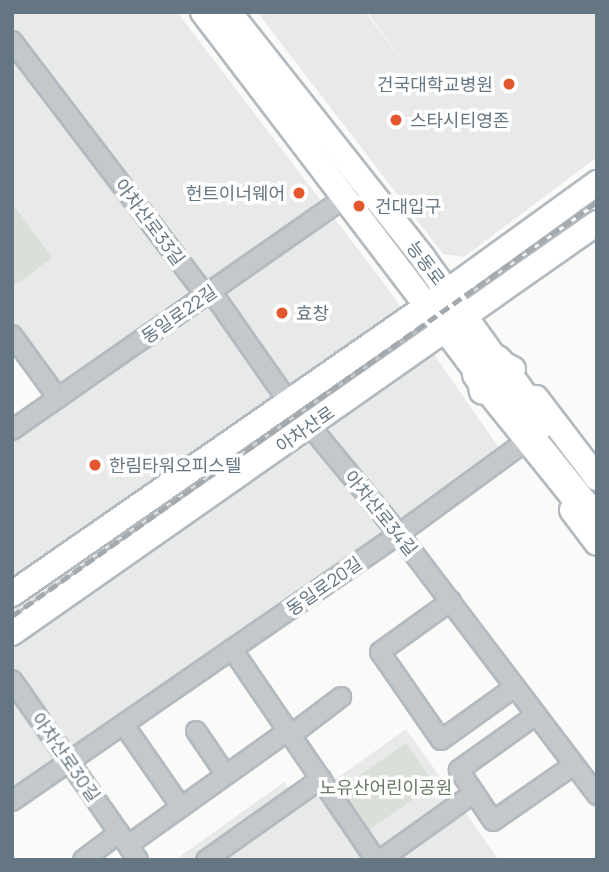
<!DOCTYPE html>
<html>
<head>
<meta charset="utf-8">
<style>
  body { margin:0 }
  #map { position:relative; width:609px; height:872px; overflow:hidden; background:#fafaf8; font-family:Manrope,"Noto Sans KR",sans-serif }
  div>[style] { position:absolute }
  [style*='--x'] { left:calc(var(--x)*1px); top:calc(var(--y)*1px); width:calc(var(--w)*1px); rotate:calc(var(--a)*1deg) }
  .built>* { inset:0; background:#e8e9e9 }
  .green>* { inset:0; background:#dadfd7; transform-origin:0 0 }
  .roads { filter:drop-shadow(2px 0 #b3babf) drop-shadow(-2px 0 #b3babf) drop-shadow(0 2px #b3babf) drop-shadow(0 -2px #b3babf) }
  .minor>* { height:18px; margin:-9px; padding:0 9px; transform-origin:9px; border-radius:9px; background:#c3c8cc }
  .secondary>* { height:24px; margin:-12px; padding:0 12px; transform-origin:12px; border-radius:12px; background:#fff }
  .trunk>* { height:30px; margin:-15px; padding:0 15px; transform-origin:15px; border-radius:15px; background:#fff }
  .rail>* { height:4.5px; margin-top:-2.25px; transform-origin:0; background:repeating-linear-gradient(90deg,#a2aab0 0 10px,transparent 0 15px) }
  .dots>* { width:19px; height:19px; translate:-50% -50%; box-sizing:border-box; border:4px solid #fff; border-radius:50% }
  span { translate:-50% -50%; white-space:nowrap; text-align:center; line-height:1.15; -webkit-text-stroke:7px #fff; paint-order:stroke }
  .poi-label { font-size:18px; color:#657683 }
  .right { translate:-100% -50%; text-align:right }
  .left { translate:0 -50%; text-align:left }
  .street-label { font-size:18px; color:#657683 }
  .park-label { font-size:18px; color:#687a64 }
  .frame { position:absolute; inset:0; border:14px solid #657683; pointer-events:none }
</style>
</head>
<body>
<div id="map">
  <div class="built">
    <i style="clip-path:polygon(12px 12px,177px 12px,386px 286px,502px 452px,12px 800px,12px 432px,63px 397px,12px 327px)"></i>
    <i style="clip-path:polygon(257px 12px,365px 12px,408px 68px,367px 12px,597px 12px,597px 157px,464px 257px,443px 254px)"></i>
    <i style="clip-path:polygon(406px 729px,499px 860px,175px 860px,284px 782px,301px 804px)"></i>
  </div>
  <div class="green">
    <i style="clip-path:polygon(15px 207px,52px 258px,12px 287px,12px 209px)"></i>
    <i style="left:406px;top:743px;width:50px;height:83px;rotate:55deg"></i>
  </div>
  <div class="roads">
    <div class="minor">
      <i style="--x:12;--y:41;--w:312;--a:52.7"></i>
      <i style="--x:201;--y:289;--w:21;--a:35"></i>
      <i style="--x:218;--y:301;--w:122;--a:55"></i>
      <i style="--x:12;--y:335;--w:78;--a:53.9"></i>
      <i style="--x:310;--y:426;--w:140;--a:50.5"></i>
      <i style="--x:399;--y:534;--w:328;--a:52.8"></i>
      <i style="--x:12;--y:430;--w:407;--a:-34.9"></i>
      <i style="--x:451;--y:601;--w:87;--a:144.3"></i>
      <i style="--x:380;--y:652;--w:107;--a:55.3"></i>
      <i style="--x:441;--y:740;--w:91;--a:-35.6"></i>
      <i style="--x:232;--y:649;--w:255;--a:55.7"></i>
      <i style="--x:12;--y:680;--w:220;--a:55"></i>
      <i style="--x:536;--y:715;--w:95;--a:144.5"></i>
      <i style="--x:459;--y:770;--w:61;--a:56.3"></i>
      <i style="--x:493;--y:821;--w:98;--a:-34.7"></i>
      <i style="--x:124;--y:725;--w:100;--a:55.2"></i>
      <i style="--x:196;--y:731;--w:53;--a:55.7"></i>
      <i style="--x:291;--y:735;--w:63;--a:-37.2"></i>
      <i style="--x:12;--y:801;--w:470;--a:-34.6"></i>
      <i style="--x:399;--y:534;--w:152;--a:-36.2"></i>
      <i style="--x:128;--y:845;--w:196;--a:-35.5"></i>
      <i style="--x:83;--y:860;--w:45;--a:-36.9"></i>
      <i style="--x:206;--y:860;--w:141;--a:-35.2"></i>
      <i style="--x:380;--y:860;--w:115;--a:-35.5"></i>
    </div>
    <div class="secondary">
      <i style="--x:203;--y:12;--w:437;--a:52.7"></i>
      <i style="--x:468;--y:360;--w:17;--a:54"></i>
      <i style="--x:478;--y:374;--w:18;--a:77"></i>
      <i style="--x:229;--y:12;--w:313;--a:51.7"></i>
      <i style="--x:423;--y:258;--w:127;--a:54.3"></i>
      <i style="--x:497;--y:361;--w:18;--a:27"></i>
      <i style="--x:536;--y:398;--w:101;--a:52.7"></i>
      <i style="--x:572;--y:510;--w:41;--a:52.9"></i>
      <i style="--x:12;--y:594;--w:505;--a:-34.76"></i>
      <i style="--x:427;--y:306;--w:210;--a:-35.9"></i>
      <i style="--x:12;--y:633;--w:714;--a:-35.02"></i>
    </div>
    <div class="trunk">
      <i style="--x:497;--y:361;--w:76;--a:54.6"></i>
      <i style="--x:478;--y:374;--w:190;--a:51.2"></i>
    </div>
  </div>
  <div class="rail">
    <i style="--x:12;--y:616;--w:717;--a:-35.29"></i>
  </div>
  <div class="dots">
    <i style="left:509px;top:84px;background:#e4572e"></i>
    <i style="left:396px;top:120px;background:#e4572e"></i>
    <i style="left:299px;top:193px;background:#e4572e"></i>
    <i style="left:359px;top:206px;background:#e4572e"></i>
    <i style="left:282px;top:313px;background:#e4572e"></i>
    <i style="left:95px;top:465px;background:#e4572e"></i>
  </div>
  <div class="poi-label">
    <span class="right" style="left:493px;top:84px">건국대학교병원</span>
    <span class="left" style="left:410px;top:120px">스타시티영존</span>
    <span class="right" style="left:285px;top:193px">헌트이너웨어</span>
    <span class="left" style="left:375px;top:206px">건대입구</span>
    <span class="left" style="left:296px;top:313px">효창</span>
    <span class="left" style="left:109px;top:465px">한림타워오피스텔</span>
  </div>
  <div class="street-label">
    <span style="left:150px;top:222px;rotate:53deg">아차산로33길</span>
    <span style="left:426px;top:263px;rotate:53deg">능동로</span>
    <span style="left:179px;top:314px;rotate:-35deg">동일로22길</span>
    <span style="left:305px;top:429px;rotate:-35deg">아차산로</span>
    <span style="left:381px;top:513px;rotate:51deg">아차산로34길</span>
    <span style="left:324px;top:586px;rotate:-35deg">동일로20길</span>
    <span style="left:66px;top:757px;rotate:55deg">아차산로30길</span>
  </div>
  <div class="park-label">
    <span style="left:386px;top:787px">노유산어린이공원</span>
  </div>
  <div class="frame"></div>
</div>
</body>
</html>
